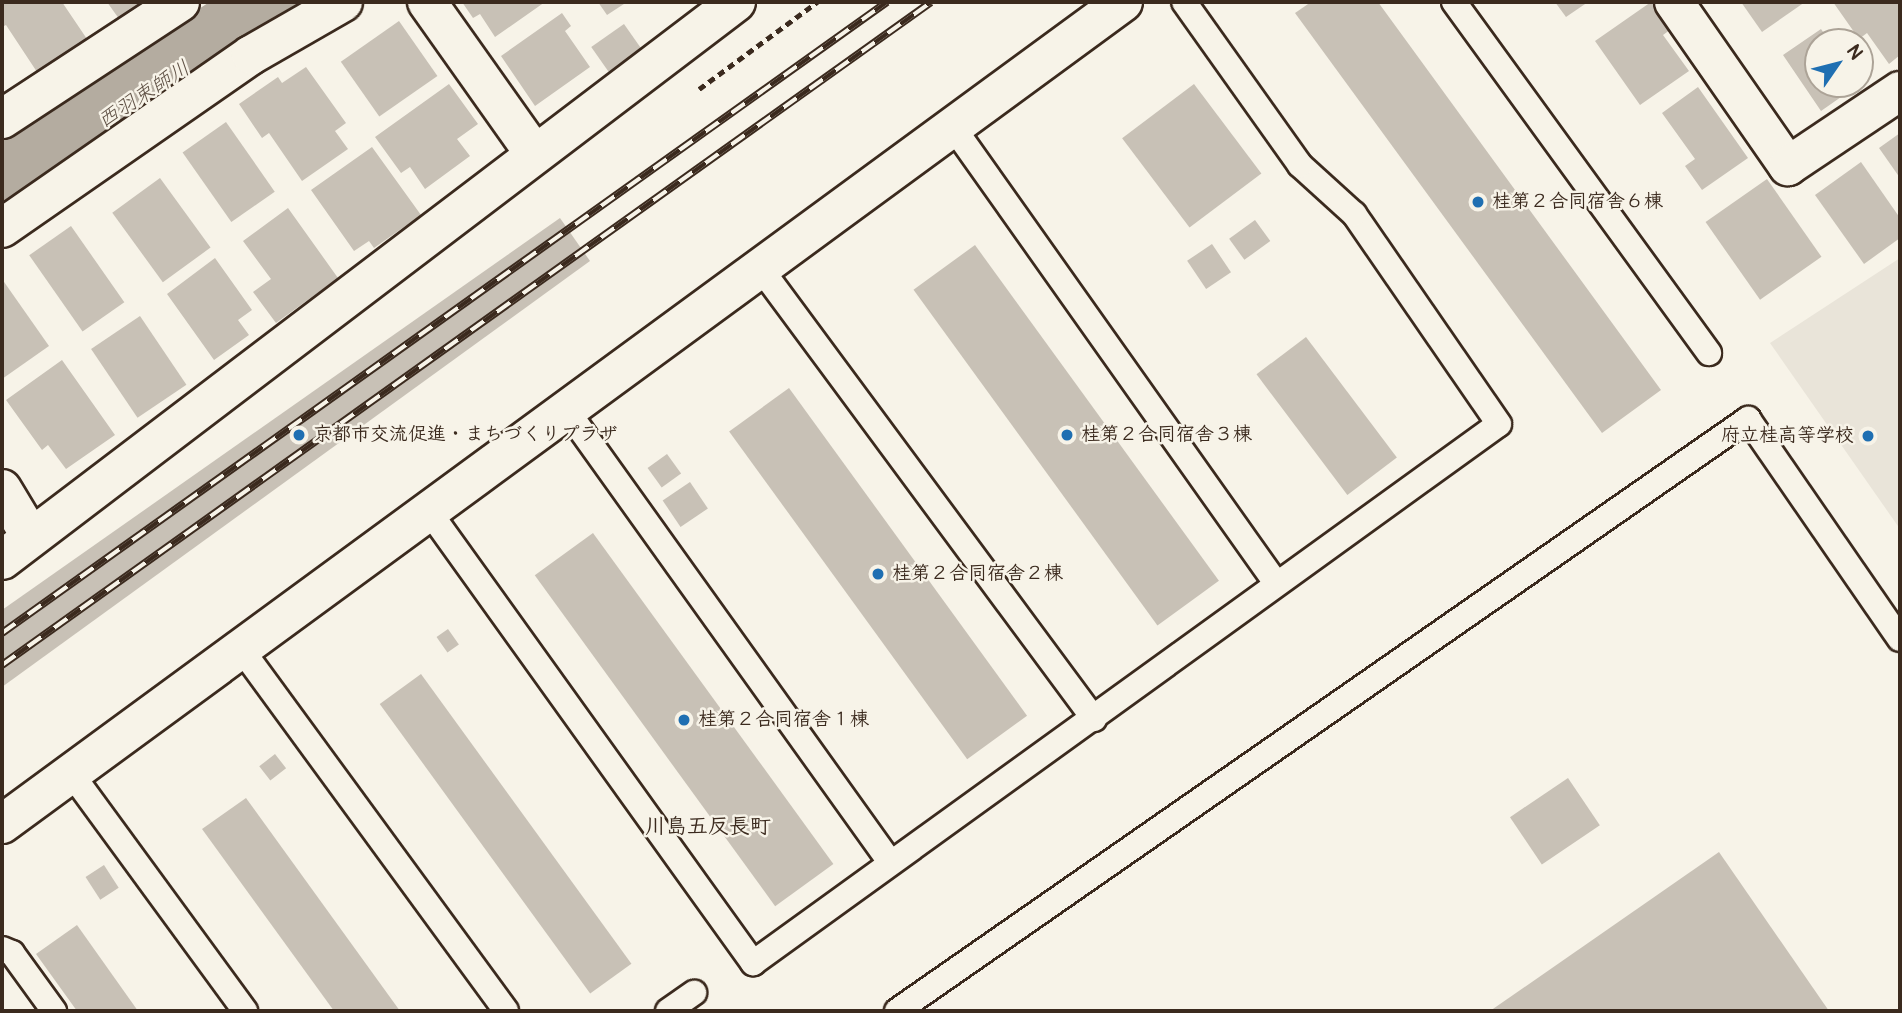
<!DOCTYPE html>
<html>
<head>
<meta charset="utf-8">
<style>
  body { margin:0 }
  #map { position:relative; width:1902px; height:1013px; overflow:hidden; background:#f7f3e8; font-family:Pangolin,"Klee One",sans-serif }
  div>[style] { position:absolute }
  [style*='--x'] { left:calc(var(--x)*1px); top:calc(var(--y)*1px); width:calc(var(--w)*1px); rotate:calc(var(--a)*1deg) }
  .built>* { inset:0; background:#e9e4d9 }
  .river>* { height:84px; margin:-42px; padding:0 42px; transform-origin:42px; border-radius:42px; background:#b4aca0 }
  .building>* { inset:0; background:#c8c1b6; transform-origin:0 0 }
  .path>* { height:4.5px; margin-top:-2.25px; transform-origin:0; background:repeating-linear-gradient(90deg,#3b2a1e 0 7px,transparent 0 12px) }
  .roads { filter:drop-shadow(2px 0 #3b2a1e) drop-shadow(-2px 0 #3b2a1e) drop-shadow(0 2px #3b2a1e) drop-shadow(0 -2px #3b2a1e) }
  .lane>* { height:24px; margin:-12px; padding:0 12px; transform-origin:12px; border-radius:12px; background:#f7f3e8 }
  .street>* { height:38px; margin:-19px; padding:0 19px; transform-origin:19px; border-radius:19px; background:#f7f3e8 }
  .secondary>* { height:38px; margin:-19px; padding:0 19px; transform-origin:19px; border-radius:19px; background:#f7f3e8 }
  .rail>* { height:8px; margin-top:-4px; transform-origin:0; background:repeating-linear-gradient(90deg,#f7f3e8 0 16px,#3b2a1e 0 32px); box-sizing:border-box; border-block:2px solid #3b2a1e }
  .dots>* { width:19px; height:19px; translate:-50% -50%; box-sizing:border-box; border:4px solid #f7f3e8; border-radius:50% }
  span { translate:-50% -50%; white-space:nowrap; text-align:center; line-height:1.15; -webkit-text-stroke:5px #f7f3e8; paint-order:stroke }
  .poi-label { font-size:19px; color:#3b2a1e; font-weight:700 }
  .left { translate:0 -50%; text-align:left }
  .right { translate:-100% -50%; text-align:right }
  .water-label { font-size:21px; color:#5f5145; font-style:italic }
  .neighbourhood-label { font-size:21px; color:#3b2a1e; font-weight:700 }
  .frame { position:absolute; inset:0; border:4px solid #3b2a1e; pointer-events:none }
  .north { position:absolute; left:1804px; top:28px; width:70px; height:70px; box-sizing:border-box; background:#f7f3e8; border:2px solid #aca397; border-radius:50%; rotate:55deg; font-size:19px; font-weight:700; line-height:28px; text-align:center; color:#3b2a1e }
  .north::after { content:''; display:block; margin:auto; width:24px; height:32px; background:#1f6fb2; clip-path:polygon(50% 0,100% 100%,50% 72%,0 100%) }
</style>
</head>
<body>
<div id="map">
  <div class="built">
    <i style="clip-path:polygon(1900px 258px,1900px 529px,1770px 343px)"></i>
  </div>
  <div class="river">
    <i style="--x:2;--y:188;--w:339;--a:-33.2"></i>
  </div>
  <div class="building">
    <i style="clip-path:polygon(2px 2px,62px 2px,87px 39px,37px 72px,6px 25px,2px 27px)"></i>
    <i style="clip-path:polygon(107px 2px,153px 2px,122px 23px)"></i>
    <i style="clip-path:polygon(462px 2px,545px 2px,495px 37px,480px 14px,473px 18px)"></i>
    <i style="clip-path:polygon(598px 2px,627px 2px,607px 15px)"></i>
    <i style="clip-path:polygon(1311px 2px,1378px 2px,1661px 390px,1602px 433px,1295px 13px)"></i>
    <i style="clip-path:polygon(1555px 2px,1588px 2px,1566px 17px)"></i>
    <i style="clip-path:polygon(1651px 2px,1657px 2px,1674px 27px,1663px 35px,1689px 71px,1640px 105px,1595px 41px)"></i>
    <i style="clip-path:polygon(1741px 2px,1805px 2px,1762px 32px)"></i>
    <i style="clip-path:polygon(1833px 2px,1900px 2px,1900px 55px,1889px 64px,1867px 33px,1859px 39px)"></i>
    <i style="clip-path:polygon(562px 13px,571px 26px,565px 31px,590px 67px,535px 106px,501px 56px)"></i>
    <i style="left:399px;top:21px;width:67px;height:71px;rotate:55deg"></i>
    <i style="left:624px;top:24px;width:37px;height:40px;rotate:55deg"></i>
    <i style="clip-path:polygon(1821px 29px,1830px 42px,1818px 42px,1818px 84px,1847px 84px,1851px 90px,1821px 111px,1783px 55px)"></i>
    <i style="clip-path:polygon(306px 67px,346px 123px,335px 131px,348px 149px,302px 181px,269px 133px,262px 138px,239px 104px,278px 77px,282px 83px)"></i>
    <i style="clip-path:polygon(449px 84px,478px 124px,457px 139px,470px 156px,425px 189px,410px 167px,401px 173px,375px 137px)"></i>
    <i style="left:1194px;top:84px;width:112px;height:90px;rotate:53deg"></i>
    <i style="clip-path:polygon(1698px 87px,1748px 158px,1702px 190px,1685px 166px,1695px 159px,1662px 113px)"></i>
    <i style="left:226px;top:122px;width:85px;height:53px;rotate:55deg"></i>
    <i style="clip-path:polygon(1900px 133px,1900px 178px,1879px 148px)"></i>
    <i style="clip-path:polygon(372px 147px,421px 215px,374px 248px,369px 241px,354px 251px,311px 190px)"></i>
    <i style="clip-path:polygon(1861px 162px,1900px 218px,1900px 238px,1864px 264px,1815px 195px)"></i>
    <i style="left:160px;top:178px;width:86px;height:59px;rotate:54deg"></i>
    <i style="left:1767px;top:179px;width:95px;height:75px;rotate:55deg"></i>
    <i style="clip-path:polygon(288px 208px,338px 278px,276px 323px,253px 292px,271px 279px,243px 241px)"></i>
    <i style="clip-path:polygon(560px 218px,590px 261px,2px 687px,2px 610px)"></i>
    <i style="left:1255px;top:220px;width:26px;height:32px;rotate:54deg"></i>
    <i style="left:71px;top:226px;width:93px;height:51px;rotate:55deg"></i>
    <i style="left:1212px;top:244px;width:34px;height:30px;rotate:56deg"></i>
    <i style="left:975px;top:245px;width:415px;height:76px;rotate:54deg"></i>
    <i style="clip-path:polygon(215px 258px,252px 310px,238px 320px,249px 335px,214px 360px,167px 294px)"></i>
    <i style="clip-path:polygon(2px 279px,49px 346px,2px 379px)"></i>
    <i style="left:140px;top:316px;width:83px;height:59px;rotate:56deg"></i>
    <i style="left:1306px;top:337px;width:151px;height:62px;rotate:53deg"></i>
    <i style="clip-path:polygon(62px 360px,115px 435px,66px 469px,48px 445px,42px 450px,6px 400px)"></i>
    <i style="left:789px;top:388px;width:405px;height:74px;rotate:54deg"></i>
    <i style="left:667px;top:454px;width:24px;height:24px;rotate:54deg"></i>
    <i style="left:690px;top:482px;width:32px;height:33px;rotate:56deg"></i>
    <i style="left:593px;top:533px;width:409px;height:72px;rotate:54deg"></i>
    <i style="left:448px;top:629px;width:19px;height:14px;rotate:55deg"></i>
    <i style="left:421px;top:674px;width:358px;height:51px;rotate:54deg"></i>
    <i style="left:275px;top:754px;width:18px;height:20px;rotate:52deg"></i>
    <i style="left:1568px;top:778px;width:57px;height:70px;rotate:56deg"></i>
    <i style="clip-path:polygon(246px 798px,400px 1011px,334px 1011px,202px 829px)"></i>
    <i style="clip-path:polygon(1719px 852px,1829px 1011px,1490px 1011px)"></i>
    <i style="left:104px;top:865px;width:27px;height:22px;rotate:57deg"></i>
    <i style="clip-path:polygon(77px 925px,138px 1011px,77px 1011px,36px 954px)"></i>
  </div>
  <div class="path">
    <i style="--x:699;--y:89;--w:147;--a:-36.4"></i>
  </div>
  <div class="roads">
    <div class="lane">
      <i style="--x:1454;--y:2;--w:434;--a:54"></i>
      <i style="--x:953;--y:127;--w:559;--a:54.69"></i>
      <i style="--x:761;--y:269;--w:560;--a:53.5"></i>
      <i style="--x:568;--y:412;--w:553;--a:54.41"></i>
      <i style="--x:428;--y:510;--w:558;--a:54.34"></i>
      <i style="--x:753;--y:963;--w:920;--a:-35.85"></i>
      <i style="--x:1499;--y:424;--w:255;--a:-124.6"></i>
      <i style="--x:1354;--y:214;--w:73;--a:-137.8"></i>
      <i style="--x:1300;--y:165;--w:200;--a:-125.4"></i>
      <i style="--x:242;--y:650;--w:447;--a:53.8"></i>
      <i style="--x:71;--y:773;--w:295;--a:53.8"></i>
      <i style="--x:2;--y:949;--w:11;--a:22"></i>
      <i style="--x:12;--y:953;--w:72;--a:54.1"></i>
      <i style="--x:668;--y:1011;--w:32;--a:-35"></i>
      <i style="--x:897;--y:1011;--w:1037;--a:-34.82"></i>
      <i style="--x:1748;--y:419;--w:267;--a:55.4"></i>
    </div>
    <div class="street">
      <i style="--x:427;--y:2;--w:185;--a:54.7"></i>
      <i style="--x:1674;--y:2;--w:200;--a:55.2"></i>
      <i style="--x:1788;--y:166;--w:135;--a:-33.8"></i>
      <i style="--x:2;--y:119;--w:213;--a:-33.3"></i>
      <i style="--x:2;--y:228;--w:303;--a:-34.8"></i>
      <i style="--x:251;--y:55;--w:106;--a:-29.9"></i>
      <i style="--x:2;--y:489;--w:56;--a:58.9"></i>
      <i style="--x:2;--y:560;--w:922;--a:-37.24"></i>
    </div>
    <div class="secondary">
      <i style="--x:2;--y:824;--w:1390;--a:-36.25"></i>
    </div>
  </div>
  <div class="rail">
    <i style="--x:2;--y:633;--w:1087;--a:-35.49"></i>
    <i style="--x:2;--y:665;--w:1141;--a:-35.51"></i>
  </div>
  <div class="dots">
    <i style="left:1478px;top:202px;background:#1f6fb2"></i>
    <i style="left:299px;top:435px;background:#1f6fb2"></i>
    <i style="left:1067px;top:435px;background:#1f6fb2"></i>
    <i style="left:1868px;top:436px;background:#1f6fb2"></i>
    <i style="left:878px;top:574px;background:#1f6fb2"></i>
    <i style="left:684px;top:720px;background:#1f6fb2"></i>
  </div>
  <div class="poi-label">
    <span class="left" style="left:1492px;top:202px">桂第２合同宿舎６棟</span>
    <span class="left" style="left:313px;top:435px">京都市交流促進・まちづくりプラザ</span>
    <span class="left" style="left:1081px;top:435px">桂第２合同宿舎３棟</span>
    <span class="right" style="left:1854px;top:436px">府立桂高等学校</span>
    <span class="left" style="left:892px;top:574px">桂第２合同宿舎２棟</span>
    <span class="left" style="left:698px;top:720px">桂第２合同宿舎１棟</span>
  </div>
  <div class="water-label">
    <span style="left:144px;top:95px;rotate:-33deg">西羽束師川</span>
  </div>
  <div class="neighbourhood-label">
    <span style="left:708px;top:827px">川島五反長町</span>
  </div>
  <div class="frame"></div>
  <div class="north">N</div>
</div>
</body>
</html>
